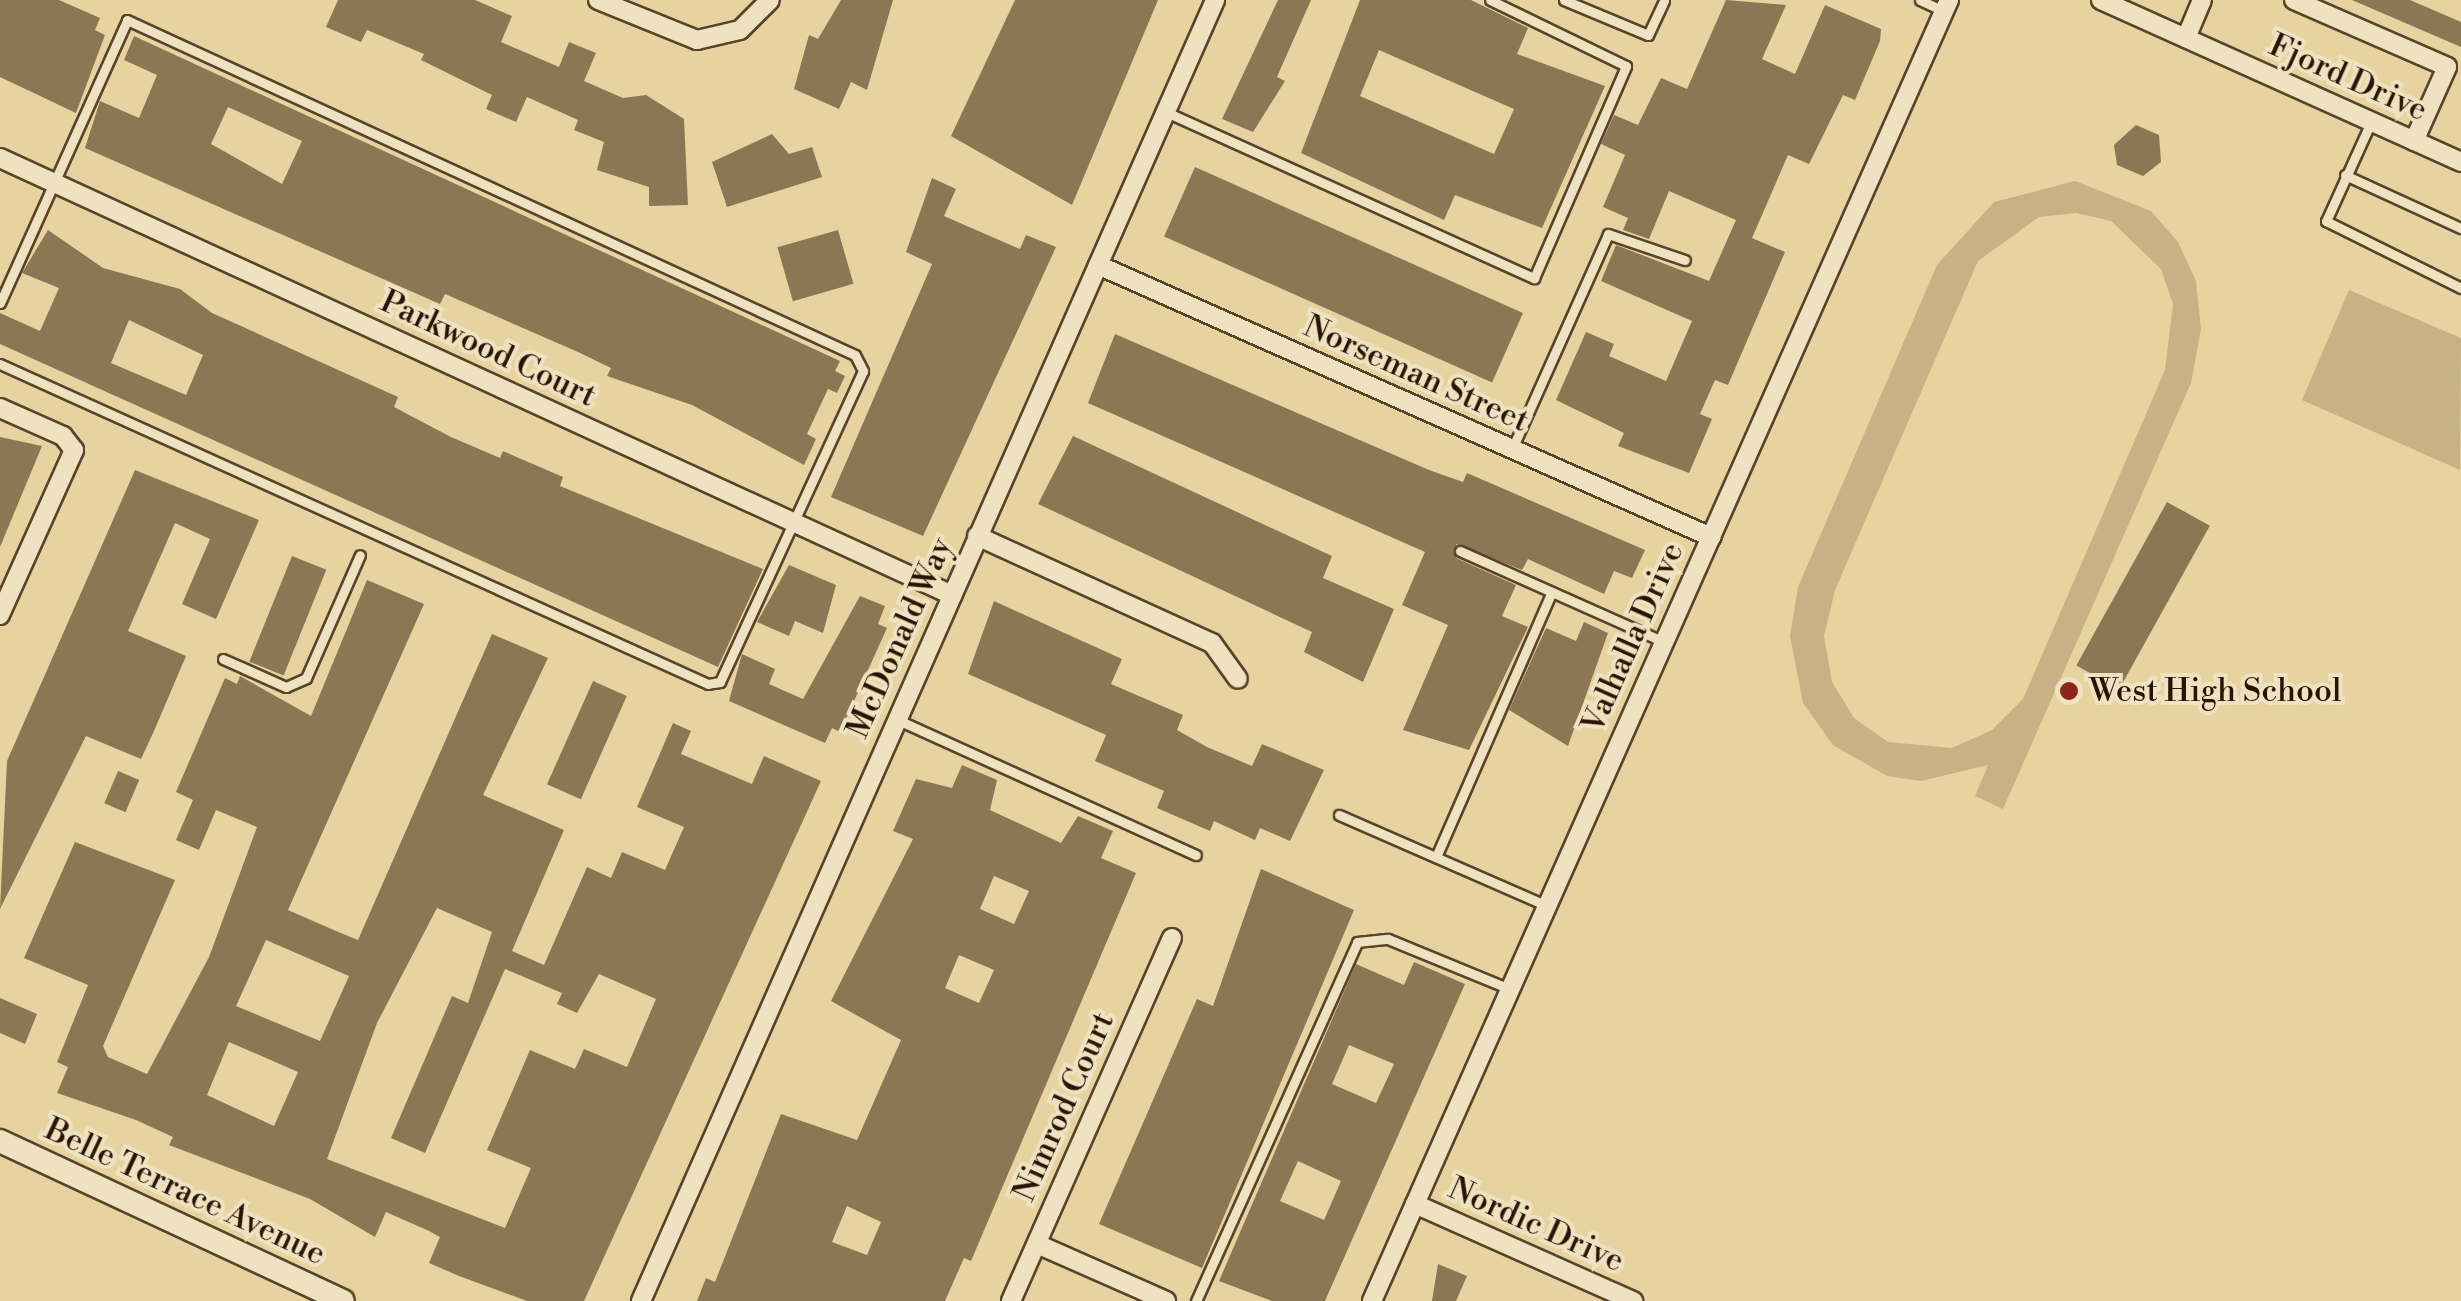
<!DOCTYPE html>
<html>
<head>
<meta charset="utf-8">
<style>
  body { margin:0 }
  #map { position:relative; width:2461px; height:1301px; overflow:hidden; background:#e6d3a0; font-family:"Libre Bodoni",serif }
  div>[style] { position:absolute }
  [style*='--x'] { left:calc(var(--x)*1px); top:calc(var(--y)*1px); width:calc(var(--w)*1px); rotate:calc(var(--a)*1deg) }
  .green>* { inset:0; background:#c6b285 }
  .building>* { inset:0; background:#8c7755; transform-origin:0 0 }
  .roads { filter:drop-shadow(2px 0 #59432a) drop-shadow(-2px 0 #59432a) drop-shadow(0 2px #59432a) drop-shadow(0 -2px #59432a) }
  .service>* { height:9px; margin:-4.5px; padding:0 4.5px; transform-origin:4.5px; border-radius:4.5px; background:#efe2c1 }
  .minor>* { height:18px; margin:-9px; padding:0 9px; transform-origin:9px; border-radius:9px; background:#efe2c1 }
  .tertiary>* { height:22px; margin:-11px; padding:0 11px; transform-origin:11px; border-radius:11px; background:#efe2c1 }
  .dots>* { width:28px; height:28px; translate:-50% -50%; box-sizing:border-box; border:5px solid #efe2c1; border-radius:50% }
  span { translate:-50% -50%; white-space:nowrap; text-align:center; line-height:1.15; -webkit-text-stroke:8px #efe2c1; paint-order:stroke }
  .street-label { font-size:32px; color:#2a1303 }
  .poi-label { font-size:32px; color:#2a1303 }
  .left { translate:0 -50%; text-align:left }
</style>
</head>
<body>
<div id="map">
  <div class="green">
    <i style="clip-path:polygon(evenodd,2075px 181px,2151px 211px,2178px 242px,2196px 281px,2201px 329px,2191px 383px,2003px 809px,1975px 796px,1988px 765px,1921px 781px,1887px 776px,1833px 745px,1803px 703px,1790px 636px,1798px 587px,1937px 265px,1994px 202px,2075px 181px,2076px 213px,2111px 221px,2161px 269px,2173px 304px,2165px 370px,2023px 699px,1992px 730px,1952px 748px,1888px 742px,1854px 718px,1832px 682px,1824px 636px,1835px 590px,1978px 261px,2039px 217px,2076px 213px)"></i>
    <i style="clip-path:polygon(2349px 290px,2461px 338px,2460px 470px,2302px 400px)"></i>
  </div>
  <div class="building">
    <i style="clip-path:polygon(0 0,59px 0,100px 18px,95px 30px,105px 35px,76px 113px,0 77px)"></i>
    <i style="clip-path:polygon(338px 0,475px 0,512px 16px,501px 42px,559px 67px,569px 42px,596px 53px,584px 81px,623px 98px,646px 95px,684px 119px,688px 205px,649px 206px,649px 187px,597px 170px,604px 142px,574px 130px,578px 120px,527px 97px,516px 122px,486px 109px,492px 95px,421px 60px,424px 54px,367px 30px,361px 42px,326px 27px)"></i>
    <i style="clip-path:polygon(841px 0,893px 0,867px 90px,851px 82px,839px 109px,794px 89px,809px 35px,818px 39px)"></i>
    <i style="clip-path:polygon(1015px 0,1158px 0,1072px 205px,951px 136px)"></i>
    <i style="clip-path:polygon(1278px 0,1311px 0,1277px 77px,1285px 81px,1253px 132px,1222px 119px)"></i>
    <i style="clip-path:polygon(evenodd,1360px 0,1471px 0,1528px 28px,1517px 54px,1605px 86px,1542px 228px,1455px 195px,1444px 220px,1301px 153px,1360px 0,1379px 50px,1514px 109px,1494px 154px,1360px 96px,1379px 50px)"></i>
    <i style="clip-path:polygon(1726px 0,1786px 5px,1762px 59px,1795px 74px,1825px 5px,1881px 29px,1880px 41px,1855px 100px,1843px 95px,1809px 164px,1788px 155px,1752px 238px,1785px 252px,1728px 385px,1715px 380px,1700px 414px,1712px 419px,1689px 473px,1618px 446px,1624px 433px,1556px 400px,1586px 332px,1614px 344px,1609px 356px,1666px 381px,1692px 321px,1601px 281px,1616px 245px,1709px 281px,1736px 220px,1669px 191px,1649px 239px,1623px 230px,1628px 218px,1603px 207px,1625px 155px,1601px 144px,1614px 115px,1638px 125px,1661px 78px,1687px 89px)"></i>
    <i style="clip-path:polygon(2352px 0,2410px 0,2461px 22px,2461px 47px)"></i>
    <i style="clip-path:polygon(evenodd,134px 36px,840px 361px,835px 371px,845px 376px,837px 393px,828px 389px,807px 434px,816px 439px,804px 465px,692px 405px,607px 376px,611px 368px,578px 352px,445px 294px,440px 304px,85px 148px,100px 101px,139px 118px,157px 75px,124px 60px,134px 36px,228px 107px,302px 141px,282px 184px,211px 144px,228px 107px)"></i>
    <i style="clip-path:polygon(2136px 125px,2159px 135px,2161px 162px,2143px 176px,2117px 165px,2114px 145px)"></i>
    <i style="clip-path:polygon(772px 134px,789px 154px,812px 147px,822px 177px,727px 207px,712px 162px)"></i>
    <i style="left:1195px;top:167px;width:359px;height:76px;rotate:24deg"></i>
    <i style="clip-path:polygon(932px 178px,956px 189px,944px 216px,1020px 249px,1026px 235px,1056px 247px,923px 536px,831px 497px,932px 264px,906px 252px)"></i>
    <i style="clip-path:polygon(evenodd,48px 230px,103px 268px,180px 289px,212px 313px,398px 397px,394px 407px,451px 437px,500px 458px,503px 451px,563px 477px,560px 486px,763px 569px,718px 667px,0 344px,0 313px,40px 331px,59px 288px,22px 273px,48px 230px,129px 320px,203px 355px,186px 395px,111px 363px,129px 320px)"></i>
    <i style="left:838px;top:230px;width:56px;height:63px;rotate:74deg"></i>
    <i style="clip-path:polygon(1115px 334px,1429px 470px,1463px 482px,1467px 473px,1645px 550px,1632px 578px,1614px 571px,1604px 594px,1528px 559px,1522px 570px,1456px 544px,1456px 558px,1516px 585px,1502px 616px,1528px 627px,1469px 750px,1403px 730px,1448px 625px,1402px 605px,1425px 552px,1088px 403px)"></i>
    <i style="clip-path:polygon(1073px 436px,1332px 556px,1323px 578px,1394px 609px,1363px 682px,1304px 652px,1312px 632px,1038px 504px)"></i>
    <i style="clip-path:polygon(0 437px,42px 446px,0 547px)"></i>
    <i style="clip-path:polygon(135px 470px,259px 520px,216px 619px,182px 604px,210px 539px,175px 523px,128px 631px,186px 656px,154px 731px,141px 759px,86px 736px,0 909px,7px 761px)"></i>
    <i style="left:2167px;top:502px;width:49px;height:187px;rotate:29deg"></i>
    <i style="left:292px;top:556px;width:37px;height:114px;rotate:22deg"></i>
    <i style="clip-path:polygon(789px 565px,836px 585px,823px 633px,795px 621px,789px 636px,757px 622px)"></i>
    <i style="clip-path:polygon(evenodd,367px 580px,424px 604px,288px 910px,336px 931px,358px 940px,492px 634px,548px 658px,483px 795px,564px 830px,512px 951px,544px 965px,587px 867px,611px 878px,622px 852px,665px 870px,684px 827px,637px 807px,673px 723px,691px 731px,681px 754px,752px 784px,764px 756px,821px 781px,584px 1301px,527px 1301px,459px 1276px,429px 1263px,440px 1237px,429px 1231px,386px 1212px,375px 1237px,310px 1199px,169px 1145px,173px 1137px,136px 1120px,57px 1093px,68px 1067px,57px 1062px,88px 985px,24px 958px,75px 842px,175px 880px,103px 1046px,108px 1057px,147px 1074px,209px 957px,257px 827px,216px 810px,199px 850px,176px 840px,193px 800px,176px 792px,225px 678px,237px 684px,240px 676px,311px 716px,367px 580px,437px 908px,492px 932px,468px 1003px,452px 996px,391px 1138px,425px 1153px,505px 969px,562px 993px,557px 1004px,577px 1013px,599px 974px,656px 999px,627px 1067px,584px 1049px,575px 1069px,530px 1050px,487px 1150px,531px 1168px,505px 1228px,327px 1159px,377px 1023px,437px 908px,367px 580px,266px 940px,349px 976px,320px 1041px,236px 1006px,266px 940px,367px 580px,229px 1042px,298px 1072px,274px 1126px,207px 1095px,229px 1042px)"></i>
    <i style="clip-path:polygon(860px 596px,885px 606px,878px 624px,887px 628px,840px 732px,832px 728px,825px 743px,729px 701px,742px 654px,775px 669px,769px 684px,803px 699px)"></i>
    <i style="clip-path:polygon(994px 601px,1122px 659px,1111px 684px,1183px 715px,1177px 730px,1207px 747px,1252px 766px,1262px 744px,1324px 770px,1290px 841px,1260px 828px,1255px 840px,1214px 821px,1210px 831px,1157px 808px,1164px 791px,1095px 761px,1106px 735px,968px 674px)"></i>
    <i style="clip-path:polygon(1584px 622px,1608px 633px,1568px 746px,1509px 710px,1546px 628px,1576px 641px)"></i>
    <i style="left:593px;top:681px;width:37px;height:113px;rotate:24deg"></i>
    <i style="clip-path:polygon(evenodd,962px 765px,997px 780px,990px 810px,1061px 843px,1078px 816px,1113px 831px,1101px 858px,1136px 873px,971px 1261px,964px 1258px,945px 1301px,697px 1301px,706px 1278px,715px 1282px,781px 1114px,857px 1140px,901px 1040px,831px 1001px,913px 839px,893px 831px,916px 779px,952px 788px,962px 765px,994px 876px,1029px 891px,1014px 924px,980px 909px,994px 876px,962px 765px,959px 955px,994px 970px,979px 1003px,945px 988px,959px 955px,962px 765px,847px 1206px,881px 1222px,867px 1255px,832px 1242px,847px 1206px)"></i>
    <i style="left:118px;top:771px;width:23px;height:35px;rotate:23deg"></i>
    <i style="clip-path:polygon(1261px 869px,1354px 910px,1202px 1268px,1099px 1224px,1197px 999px,1213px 1006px)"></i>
    <i style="clip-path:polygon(evenodd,1414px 962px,1465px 984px,1325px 1301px,1272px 1301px,1219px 1281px,1356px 964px,1404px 985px,1414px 962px,1349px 1045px,1394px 1064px,1376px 1103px,1332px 1084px,1349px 1045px,1414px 962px,1298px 1161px,1341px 1181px,1324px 1220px,1280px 1201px,1298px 1161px)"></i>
    <i style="clip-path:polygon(0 998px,37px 1014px,25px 1044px,0 1033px)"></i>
    <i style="clip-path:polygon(1438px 1264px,1467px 1276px,1456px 1301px,1432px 1301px)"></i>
  </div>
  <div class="roads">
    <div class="service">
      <i style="--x:1564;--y:0;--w:91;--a:22.6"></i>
      <i style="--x:1648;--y:35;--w:38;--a:-65"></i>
      <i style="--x:1920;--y:0;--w:26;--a:25"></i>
      <i style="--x:1166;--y:112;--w:404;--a:24.3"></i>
      <i style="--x:1534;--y:278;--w:231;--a:-66.5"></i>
      <i style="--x:1626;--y:66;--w:151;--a:-154.1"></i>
      <i style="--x:2371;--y:122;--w:109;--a:114.4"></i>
      <i style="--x:2326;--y:221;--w:151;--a:26.4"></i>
      <i style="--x:2345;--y:175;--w:128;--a:24.6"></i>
      <i style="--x:0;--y:303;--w:310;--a:-65.8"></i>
      <i style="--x:127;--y:20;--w:801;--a:24.71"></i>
      <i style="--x:855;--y:355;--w:18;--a:63"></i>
      <i style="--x:863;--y:371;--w:342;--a:114.7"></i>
      <i style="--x:720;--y:682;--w:12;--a:171"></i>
      <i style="--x:708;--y:684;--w:777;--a:-155.68"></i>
      <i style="--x:1512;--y:449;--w:235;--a:-65.9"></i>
      <i style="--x:1608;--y:234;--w:81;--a:18.7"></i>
      <i style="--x:1460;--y:551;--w:223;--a:24"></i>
      <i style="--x:223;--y:659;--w:69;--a:24"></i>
      <i style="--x:286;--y:687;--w:22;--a:-24"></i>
      <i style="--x:306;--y:678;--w:134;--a:-66.3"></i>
      <i style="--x:898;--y:720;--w:327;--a:24.4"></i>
      <i style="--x:1339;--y:815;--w:227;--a:23.6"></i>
      <i style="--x:1436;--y:857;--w:289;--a:-66.4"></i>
      <i style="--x:1196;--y:1301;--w:393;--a:-65.8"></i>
      <i style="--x:1357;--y:942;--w:31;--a:-6"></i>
      <i style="--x:1388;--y:939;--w:132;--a:22.3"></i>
    </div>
    <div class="minor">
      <i style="--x:598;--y:0;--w:107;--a:22"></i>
      <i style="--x:697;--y:40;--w:44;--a:-13.1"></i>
      <i style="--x:740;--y:30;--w:42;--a:-45"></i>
      <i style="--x:2101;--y:0;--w:395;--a:24.2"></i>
      <i style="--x:2294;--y:0;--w:167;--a:23.6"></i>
      <i style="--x:2447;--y:67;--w:81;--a:114"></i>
      <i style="--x:2186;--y:38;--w:41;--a:-67.2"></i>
      <i style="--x:0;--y:158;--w:1048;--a:24.66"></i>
      <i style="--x:1098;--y:265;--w:671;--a:23.93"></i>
      <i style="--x:0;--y:408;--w:69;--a:24"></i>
      <i style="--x:63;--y:436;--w:18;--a:52"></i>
      <i style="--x:74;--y:450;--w:181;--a:114.2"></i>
      <i style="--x:977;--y:536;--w:258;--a:24.5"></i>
      <i style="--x:1212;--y:643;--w:44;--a:54.2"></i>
      <i style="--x:1415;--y:1204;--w:239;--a:24"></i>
      <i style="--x:1037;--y:1244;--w:141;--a:23.8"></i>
      <i style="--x:641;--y:1301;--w:1422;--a:-66.19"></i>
      <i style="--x:1011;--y:1301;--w:397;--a:-66.1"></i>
      <i style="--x:1372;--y:1301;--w:1423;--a:-66.08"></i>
    </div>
    <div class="tertiary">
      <i style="--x:0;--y:1141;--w:378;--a:25"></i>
    </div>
  </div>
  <div class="dots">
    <i style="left:2069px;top:691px;background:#8f2418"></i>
  </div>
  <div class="street-label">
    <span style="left:2348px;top:78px;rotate:24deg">Fjord Drive</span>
    <span style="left:488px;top:349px;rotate:25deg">Parkwood Court</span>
    <span style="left:1416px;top:374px;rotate:24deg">Norseman Street</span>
    <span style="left:900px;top:638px;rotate:-66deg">McDonald Way</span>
    <span style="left:1633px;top:638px;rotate:-66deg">Valhalla Drive</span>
    <span style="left:1064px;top:1107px;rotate:-66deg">Nimrod Court</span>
    <span style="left:185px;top:1192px;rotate:25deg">Belle Terrace Avenue</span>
    <span style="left:1536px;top:1225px;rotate:24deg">Nordic Drive</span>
  </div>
  <div class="poi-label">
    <span class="left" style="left:2089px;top:691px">West High School</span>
  </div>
</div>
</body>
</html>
